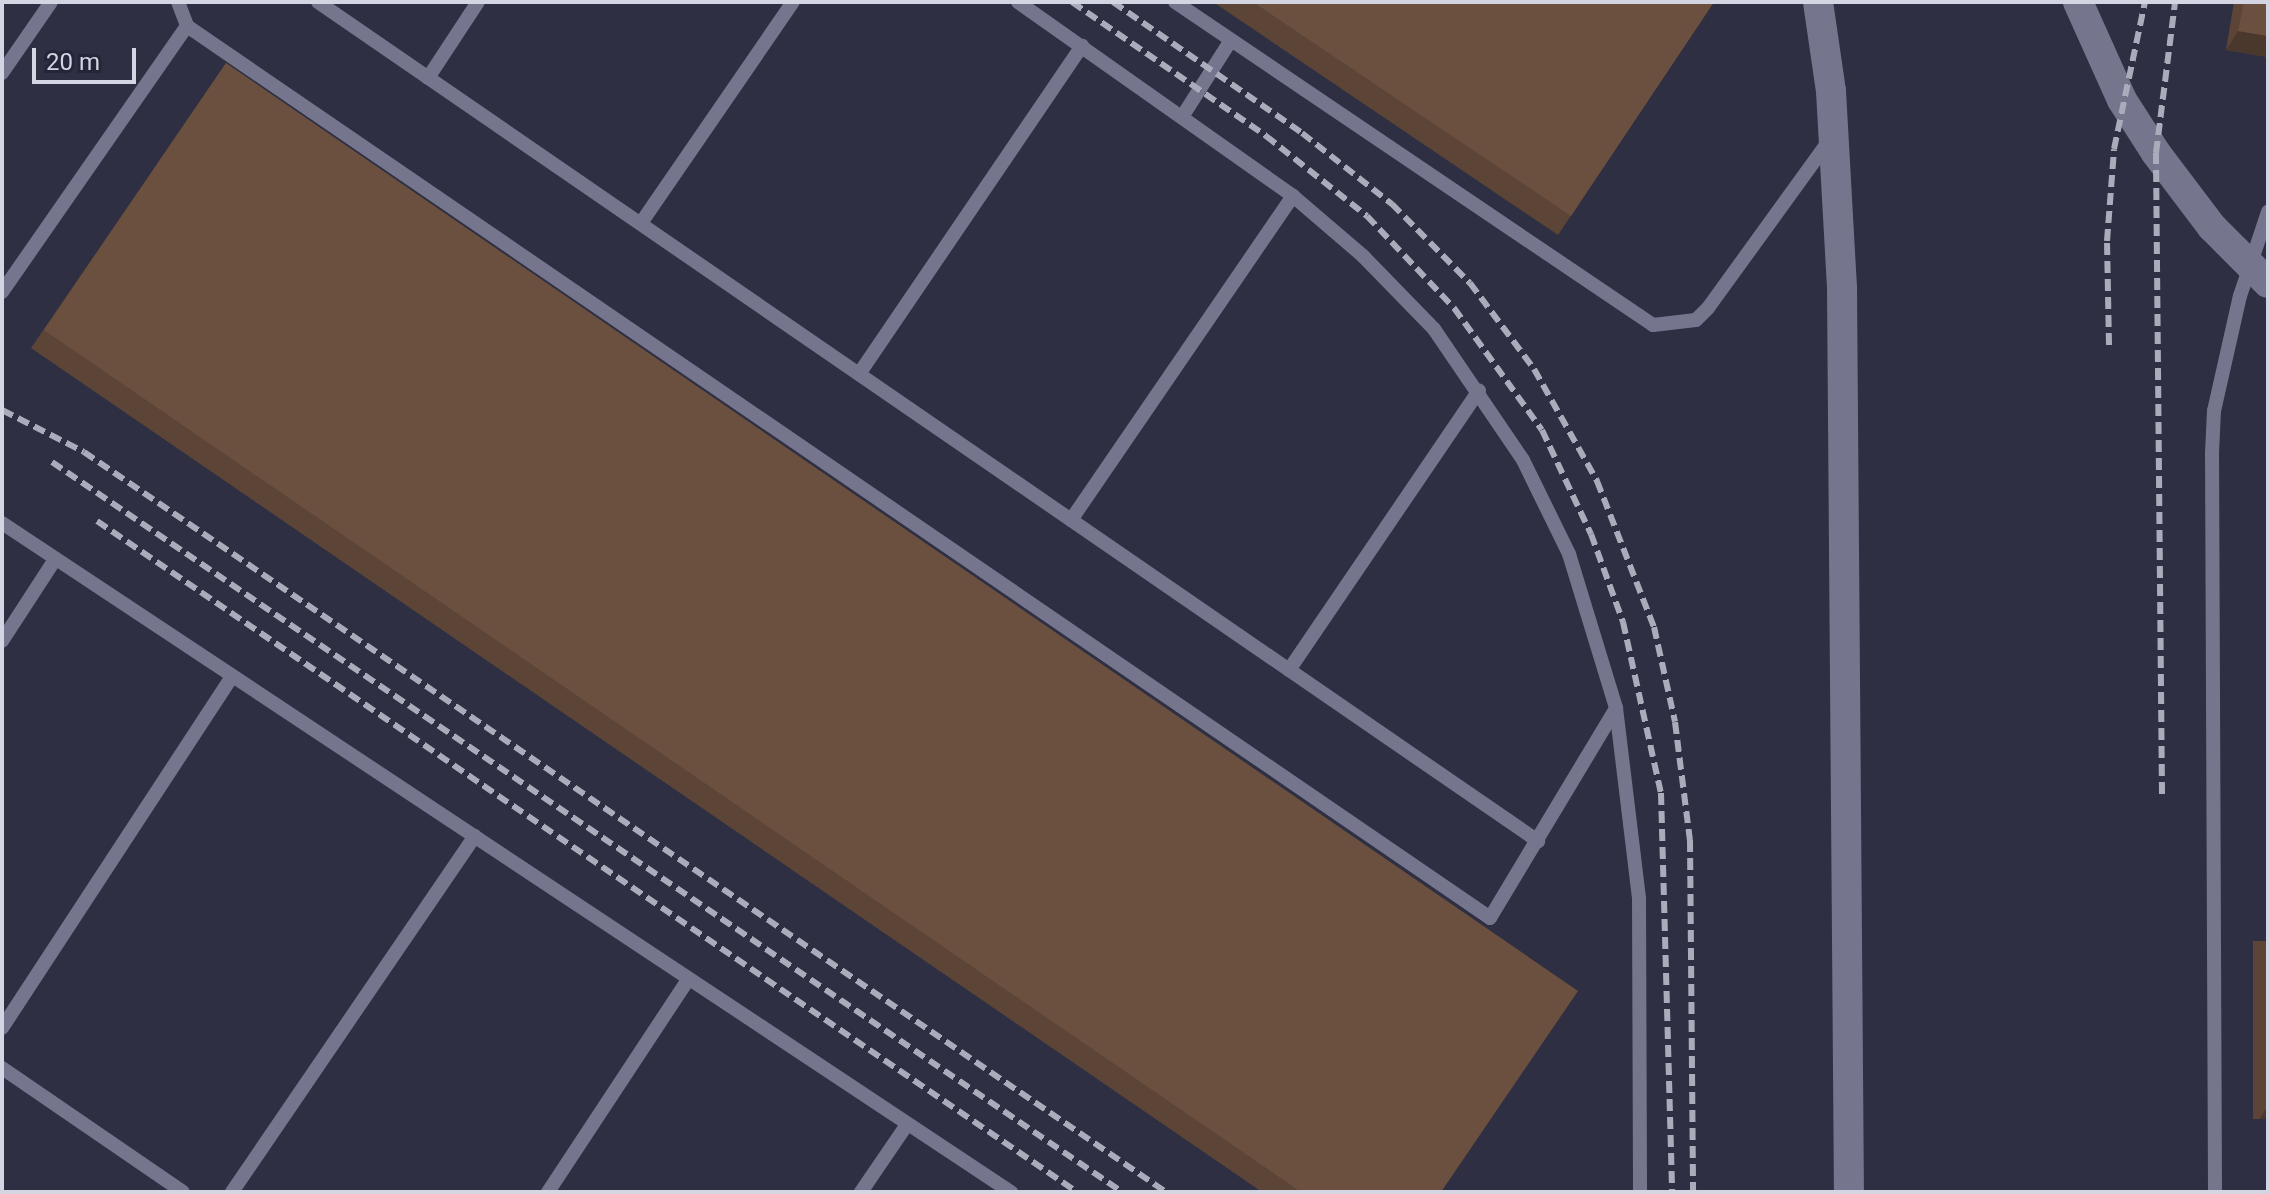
<!DOCTYPE html>
<html>
<head>
<meta charset="utf-8">
<style>
  body { margin:0 }
  #map { position:relative; width:2270px; height:1194px; overflow:hidden; background:#2e2f43; font-family:Roboto,sans-serif }
  div>[style] { position:absolute }
  [style*='--x'] { left:calc(var(--x)*1px); top:calc(var(--y)*1px); width:calc(var(--w)*1px); rotate:calc(var(--a)*1deg) }
  .lane>* { height:14px; margin:-7px; padding:0 7px; transform-origin:7px; border-radius:7px; background:#75768d }
  .street>* { height:30px; margin:-15px; padding:0 15px; transform-origin:15px; border-radius:15px; background:#75768d }
  .rail>* { height:6px; margin-top:-3px; transform-origin:0; background:repeating-linear-gradient(90deg,#abacbb 0 12px,transparent 0 18px) }
  .wall>* { inset:0; background:#5c4537; transform-origin:0 0 }
  .shaded-wall>* { inset:0; background:#4b382d }
  .building>* { inset:0; background:#6b5040 }
  span { translate:-50% -50%; white-space:nowrap; text-align:center; line-height:1.15; -webkit-text-stroke:7px #242538; paint-order:stroke }
  .frame { position:absolute; inset:0; border:4px solid #d4d5e2; pointer-events:none }
  .scale { position:absolute; left:32px; top:48px; width:104px; height:36px; box-sizing:border-box; border:4px solid #d4d5e2; border-top:0; padding-left:10px; font-size:24px; line-height:28px; white-space:nowrap; color:#d4d5e2; -webkit-text-stroke:6px #242538; paint-order:stroke }
</style>
</head>
<body>
<div id="map">
  <div class="lane">
    <i style="--x:178;--y:2;--w:26;--a:69"></i>
    <i style="--x:187;--y:26;--w:1579;--a:34.39"></i>
    <i style="--x:1490;--y:918;--w:245;--a:-59"></i>
    <i style="--x:318;--y:2;--w:1481;--a:34.52"></i>
    <i style="--x:1018;--y:2;--w:337;--a:35.2"></i>
    <i style="--x:1293;--y:196;--w:92;--a:40.6"></i>
    <i style="--x:1363;--y:256;--w:102;--a:45.8"></i>
    <i style="--x:1434;--y:329;--w:158;--a:55.8"></i>
    <i style="--x:1523;--y:460;--w:105;--a:63.9"></i>
    <i style="--x:1569;--y:554;--w:161;--a:73"></i>
    <i style="--x:1616;--y:708;--w:191;--a:83.1"></i>
    <i style="--x:1639;--y:898;--w:294;--a:89.8"></i>
    <i style="--x:1175;--y:2;--w:577;--a:34.05"></i>
    <i style="--x:1653;--y:325;--w:43;--a:-6.6"></i>
    <i style="--x:1696;--y:320;--w:17;--a:-45"></i>
    <i style="--x:1708;--y:308;--w:210;--a:-54.1"></i>
    <i style="--x:2;--y:73;--w:86;--a:-55.4"></i>
    <i style="--x:428;--y:78;--w:91;--a:-56.7"></i>
    <i style="--x:1182;--y:117;--w:91;--a:-57.5"></i>
    <i style="--x:641;--y:223;--w:268;--a:-55.5"></i>
    <i style="--x:2;--y:292;--w:324;--a:-55.2"></i>
    <i style="--x:859;--y:374;--w:397;--a:-55.8"></i>
    <i style="--x:1071;--y:520;--w:393;--a:-55.6"></i>
    <i style="--x:2;--y:523;--w:1211;--a:33.55"></i>
    <i style="--x:2;--y:641;--w:95;--a:-57"></i>
    <i style="--x:1289;--y:670;--w:338;--a:-55.8"></i>
    <i style="--x:2;--y:1028;--w:420;--a:-56.8"></i>
    <i style="--x:2;--y:1068;--w:219;--a:34.4"></i>
    <i style="--x:232;--y:1192;--w:431;--a:-55.7"></i>
    <i style="--x:548;--y:1192;--w:253;--a:-56.6"></i>
    <i style="--x:861;--y:1192;--w:80;--a:-55.7"></i>
    <i style="--x:2215;--y:1192;--w:739;--a:-90.23"></i>
    <i style="--x:2212;--y:453;--w:42;--a:-87.3"></i>
    <i style="--x:2214;--y:411;--w:118;--a:-77.3"></i>
    <i style="--x:2240;--y:296;--w:89;--a:-71.6"></i>
  </div>
  <div class="street">
    <i style="--x:1818;--y:2;--w:90;--a:81.7"></i>
    <i style="--x:1831;--y:91;--w:197;--a:86.8"></i>
    <i style="--x:1842;--y:288;--w:904;--a:89.56"></i>
    <i style="--x:2078;--y:2;--w:107;--a:65.8"></i>
    <i style="--x:2122;--y:100;--w:63;--a:57.3"></i>
    <i style="--x:2156;--y:153;--w:93;--a:52.9"></i>
    <i style="--x:2212;--y:227;--w:79;--a:45"></i>
  </div>
  <div class="rail">
    <i style="--x:1072;--y:2;--w:236;--a:34.6"></i>
    <i style="--x:1266;--y:136;--w:129;--a:38.4"></i>
    <i style="--x:1367;--y:216;--w:127;--a:46.6"></i>
    <i style="--x:1454;--y:308;--w:150;--a:54.2"></i>
    <i style="--x:1542;--y:430;--w:115;--a:64.8"></i>
    <i style="--x:1591;--y:534;--w:94;--a:70"></i>
    <i style="--x:1623;--y:622;--w:175;--a:77.5"></i>
    <i style="--x:1661;--y:793;--w:399;--a:88.4"></i>
    <i style="--x:1113;--y:2;--w:230;--a:34.7"></i>
    <i style="--x:1302;--y:133;--w:115;--a:38.3"></i>
    <i style="--x:1392;--y:204;--w:111;--a:45.4"></i>
    <i style="--x:1470;--y:283;--w:107;--a:53.3"></i>
    <i style="--x:1534;--y:369;--w:129;--a:60.6"></i>
    <i style="--x:1597;--y:481;--w:157;--a:68.7"></i>
    <i style="--x:1654;--y:627;--w:97;--a:77.5"></i>
    <i style="--x:1675;--y:722;--w:119;--a:82.8"></i>
    <i style="--x:1690;--y:840;--w:352;--a:89.5"></i>
    <i style="--x:2109;--y:345;--w:104;--a:-91.1"></i>
    <i style="--x:2107;--y:241;--w:92;--a:-85.6"></i>
    <i style="--x:2114;--y:149;--w:150;--a:-78.1"></i>
    <i style="--x:2;--y:410;--w:92;--a:27.1"></i>
    <i style="--x:84;--y:452;--w:1311;--a:34.37"></i>
    <i style="--x:52;--y:462;--w:1295;--a:34.3"></i>
    <i style="--x:97;--y:521;--w:1188;--a:34.4"></i>
    <i style="--x:2162;--y:794;--w:641;--a:-90.54"></i>
    <i style="--x:2156;--y:153;--w:152;--a:-82.8"></i>
  </div>
  <div class="wall">
    <i style="clip-path:polygon(1213px 2px,1714px 2px,1558px 235px)"></i>
    <i style="clip-path:polygon(2234px 2px,2268px 2px,2268px 57px,2226px 50px)"></i>
    <i style="clip-path:polygon(226px 63px,1441px 1192px,1262px 1192px,31px 348px)"></i>
    <i style="left:2268px;top:941px;width:178px;height:15px;rotate:90deg"></i>
  </div>
  <div class="shaded-wall">
    <i style="clip-path:polygon(2238px 31px,2268px 36px,2268px 57px,2226px 50px)"></i>
    <i style="clip-path:polygon(2268px 1106px,2268px 1119px,2259px 1119px)"></i>
  </div>
  <div class="building">
    <i style="clip-path:polygon(1253px 2px,1714px 2px,1571px 216px)"></i>
    <i style="clip-path:polygon(2244px 2px,2268px 2px,2268px 36px,2238px 31px)"></i>
    <i style="clip-path:polygon(226px 63px,1578px 991px,1441px 1192px,1301px 1192px,44px 330px)"></i>
  </div>
  <div class="frame"></div>
  <div class="scale">20 m</div>
</div>
</body>
</html>
